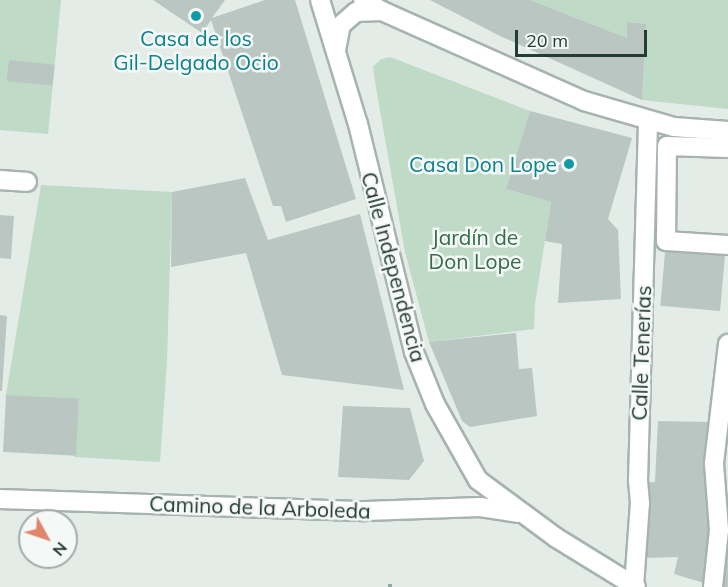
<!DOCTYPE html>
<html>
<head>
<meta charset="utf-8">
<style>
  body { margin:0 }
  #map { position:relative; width:728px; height:587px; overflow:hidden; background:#e4ece8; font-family:Mulish,sans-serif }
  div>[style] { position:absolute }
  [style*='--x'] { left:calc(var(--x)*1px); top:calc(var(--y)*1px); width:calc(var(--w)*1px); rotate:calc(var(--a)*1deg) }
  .green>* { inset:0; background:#bfdac6 }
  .building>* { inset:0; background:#b9c6c1; transform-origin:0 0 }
  .path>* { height:4px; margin-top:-2px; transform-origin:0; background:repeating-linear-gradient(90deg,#88aca0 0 3px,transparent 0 7.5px) }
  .roads { filter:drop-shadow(2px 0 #a7b3af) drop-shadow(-2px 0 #a7b3af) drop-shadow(0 2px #a7b3af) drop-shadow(0 -2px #a7b3af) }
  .minor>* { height:18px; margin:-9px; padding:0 9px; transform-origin:9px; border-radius:9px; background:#fff }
  .dots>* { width:16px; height:16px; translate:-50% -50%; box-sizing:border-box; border:3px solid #f4f8f6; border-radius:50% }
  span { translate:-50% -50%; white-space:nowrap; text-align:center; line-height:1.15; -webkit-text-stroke:5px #f4f8f6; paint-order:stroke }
  .culture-label { font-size:21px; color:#0d838f }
  .right { translate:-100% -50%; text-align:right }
  .park-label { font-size:21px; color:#346d49 }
  .street-label { font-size:21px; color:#253b35 }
  .north { position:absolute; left:18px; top:509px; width:60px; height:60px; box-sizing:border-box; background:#f4f8f6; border:2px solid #a1aca9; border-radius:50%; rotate:130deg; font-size:16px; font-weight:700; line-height:24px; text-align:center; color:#253b35 }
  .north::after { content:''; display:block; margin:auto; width:21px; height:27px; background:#e2866b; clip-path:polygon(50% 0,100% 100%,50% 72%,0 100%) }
  .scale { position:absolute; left:515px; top:30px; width:132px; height:27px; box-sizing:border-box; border:3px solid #253b35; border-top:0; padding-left:8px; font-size:18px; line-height:21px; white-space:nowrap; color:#253b35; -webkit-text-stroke:4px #f4f8f6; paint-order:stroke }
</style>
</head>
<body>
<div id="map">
  <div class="green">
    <i style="clip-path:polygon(0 0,61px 0,48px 134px,0 130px)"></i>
    <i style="clip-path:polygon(530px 0,728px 0,728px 109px,642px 100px,646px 24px,627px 22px,627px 38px)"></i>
    <i style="clip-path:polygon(390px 57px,530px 111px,506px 189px,551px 202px,535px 304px,534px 329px,429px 342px,405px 252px,376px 88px,373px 67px,381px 59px)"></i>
    <i style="clip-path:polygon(41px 185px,172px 192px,167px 362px,160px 462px,74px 457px,79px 400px,6px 395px)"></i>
  </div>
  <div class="building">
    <i style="clip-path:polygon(153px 0,225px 0,212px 18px,265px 0,295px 0,356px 199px,286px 222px,281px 206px,273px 206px,211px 20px,202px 33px)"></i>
    <i style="clip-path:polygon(430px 0,530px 0,627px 38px,627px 22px,646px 24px,642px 100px,500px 36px)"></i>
    <i style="left:9px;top:60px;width:46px;height:21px;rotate:6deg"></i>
    <i style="clip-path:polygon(530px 111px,632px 138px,608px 219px,618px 230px,621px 299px,558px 303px,562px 244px,545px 241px,551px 202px,506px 189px)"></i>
    <i style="clip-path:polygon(245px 178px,268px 240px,360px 214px,404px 390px,282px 375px,246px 253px,171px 267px,172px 192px)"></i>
    <i style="clip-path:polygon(0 215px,14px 216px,11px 259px,0 258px)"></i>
    <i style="left:666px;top:241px;width:60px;height:65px;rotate:5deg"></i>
    <i style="clip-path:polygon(0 315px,7px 316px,2px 391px,0 391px)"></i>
    <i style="clip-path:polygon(516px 333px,519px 369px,532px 368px,537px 416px,470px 427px,462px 421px,429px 342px)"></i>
    <i style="left:6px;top:395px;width:73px;height:57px;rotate:3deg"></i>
    <i style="clip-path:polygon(343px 406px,410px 408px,424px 461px,409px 480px,338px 477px)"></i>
    <i style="clip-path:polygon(658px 421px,711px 422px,705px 469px,711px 543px,704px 583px,674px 574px,678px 557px,640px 558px,644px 483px,655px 482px)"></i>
    <i style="clip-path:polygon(726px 538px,728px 538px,728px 587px,723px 587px)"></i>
  </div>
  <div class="path">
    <i style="--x:390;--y:587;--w:6;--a:-90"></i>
  </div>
  <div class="roads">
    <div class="minor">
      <i style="--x:320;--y:0;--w:130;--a:73"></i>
      <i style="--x:358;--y:124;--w:235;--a:76.2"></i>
      <i style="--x:414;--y:352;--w:56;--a:68"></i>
      <i style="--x:435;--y:404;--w:87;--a:60.5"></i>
      <i style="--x:478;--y:480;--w:96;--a:36.5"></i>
      <i style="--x:555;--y:537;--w:95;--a:31.7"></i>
      <i style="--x:363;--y:0;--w:22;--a:30"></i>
      <i style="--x:382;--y:11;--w:221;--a:24"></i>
      <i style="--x:584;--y:101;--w:94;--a:16.1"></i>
      <i style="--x:674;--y:127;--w:54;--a:4.2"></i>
      <i style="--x:336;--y:50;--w:25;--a:-79"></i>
      <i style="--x:341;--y:25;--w:20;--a:-41"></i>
      <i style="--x:356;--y:12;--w:26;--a:-2"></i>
      <i style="--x:728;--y:148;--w:61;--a:-178.1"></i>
      <i style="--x:667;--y:146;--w:95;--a:90.6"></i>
      <i style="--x:666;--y:241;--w:62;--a:3.7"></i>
      <i style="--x:0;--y:180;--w:27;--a:4"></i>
      <i style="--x:0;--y:499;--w:366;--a:1.9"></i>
      <i style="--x:366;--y:511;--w:114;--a:-2"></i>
      <i style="--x:480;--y:507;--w:38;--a:9"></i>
      <i style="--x:634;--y:586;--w:83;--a:-85.9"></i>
      <i style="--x:640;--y:503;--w:22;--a:-95"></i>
      <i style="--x:638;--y:481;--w:361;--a:-88.4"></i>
      <i style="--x:713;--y:587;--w:57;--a:-84"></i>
      <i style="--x:719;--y:530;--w:67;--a:-94.3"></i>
      <i style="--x:714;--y:463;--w:120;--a:-83.3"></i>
    </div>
  </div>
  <div class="dots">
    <i style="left:196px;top:16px;background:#0f9aa8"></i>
    <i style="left:569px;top:164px;background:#0f9aa8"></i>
  </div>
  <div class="culture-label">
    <span style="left:196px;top:50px">Casa de los<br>Gil-Delgado Ocio</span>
    <span class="right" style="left:557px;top:164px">Casa Don Lope</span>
  </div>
  <div class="park-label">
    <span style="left:475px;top:249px">Jardín de<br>Don Lope</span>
  </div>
  <div class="street-label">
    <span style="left:394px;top:267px;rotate:75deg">Calle Independencia</span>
    <span style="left:641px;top:353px;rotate:-88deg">Calle Tenerías</span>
    <span style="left:260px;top:507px;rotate:2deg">Camino de la Arboleda</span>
  </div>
  <div class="north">N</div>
  <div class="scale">20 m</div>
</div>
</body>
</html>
